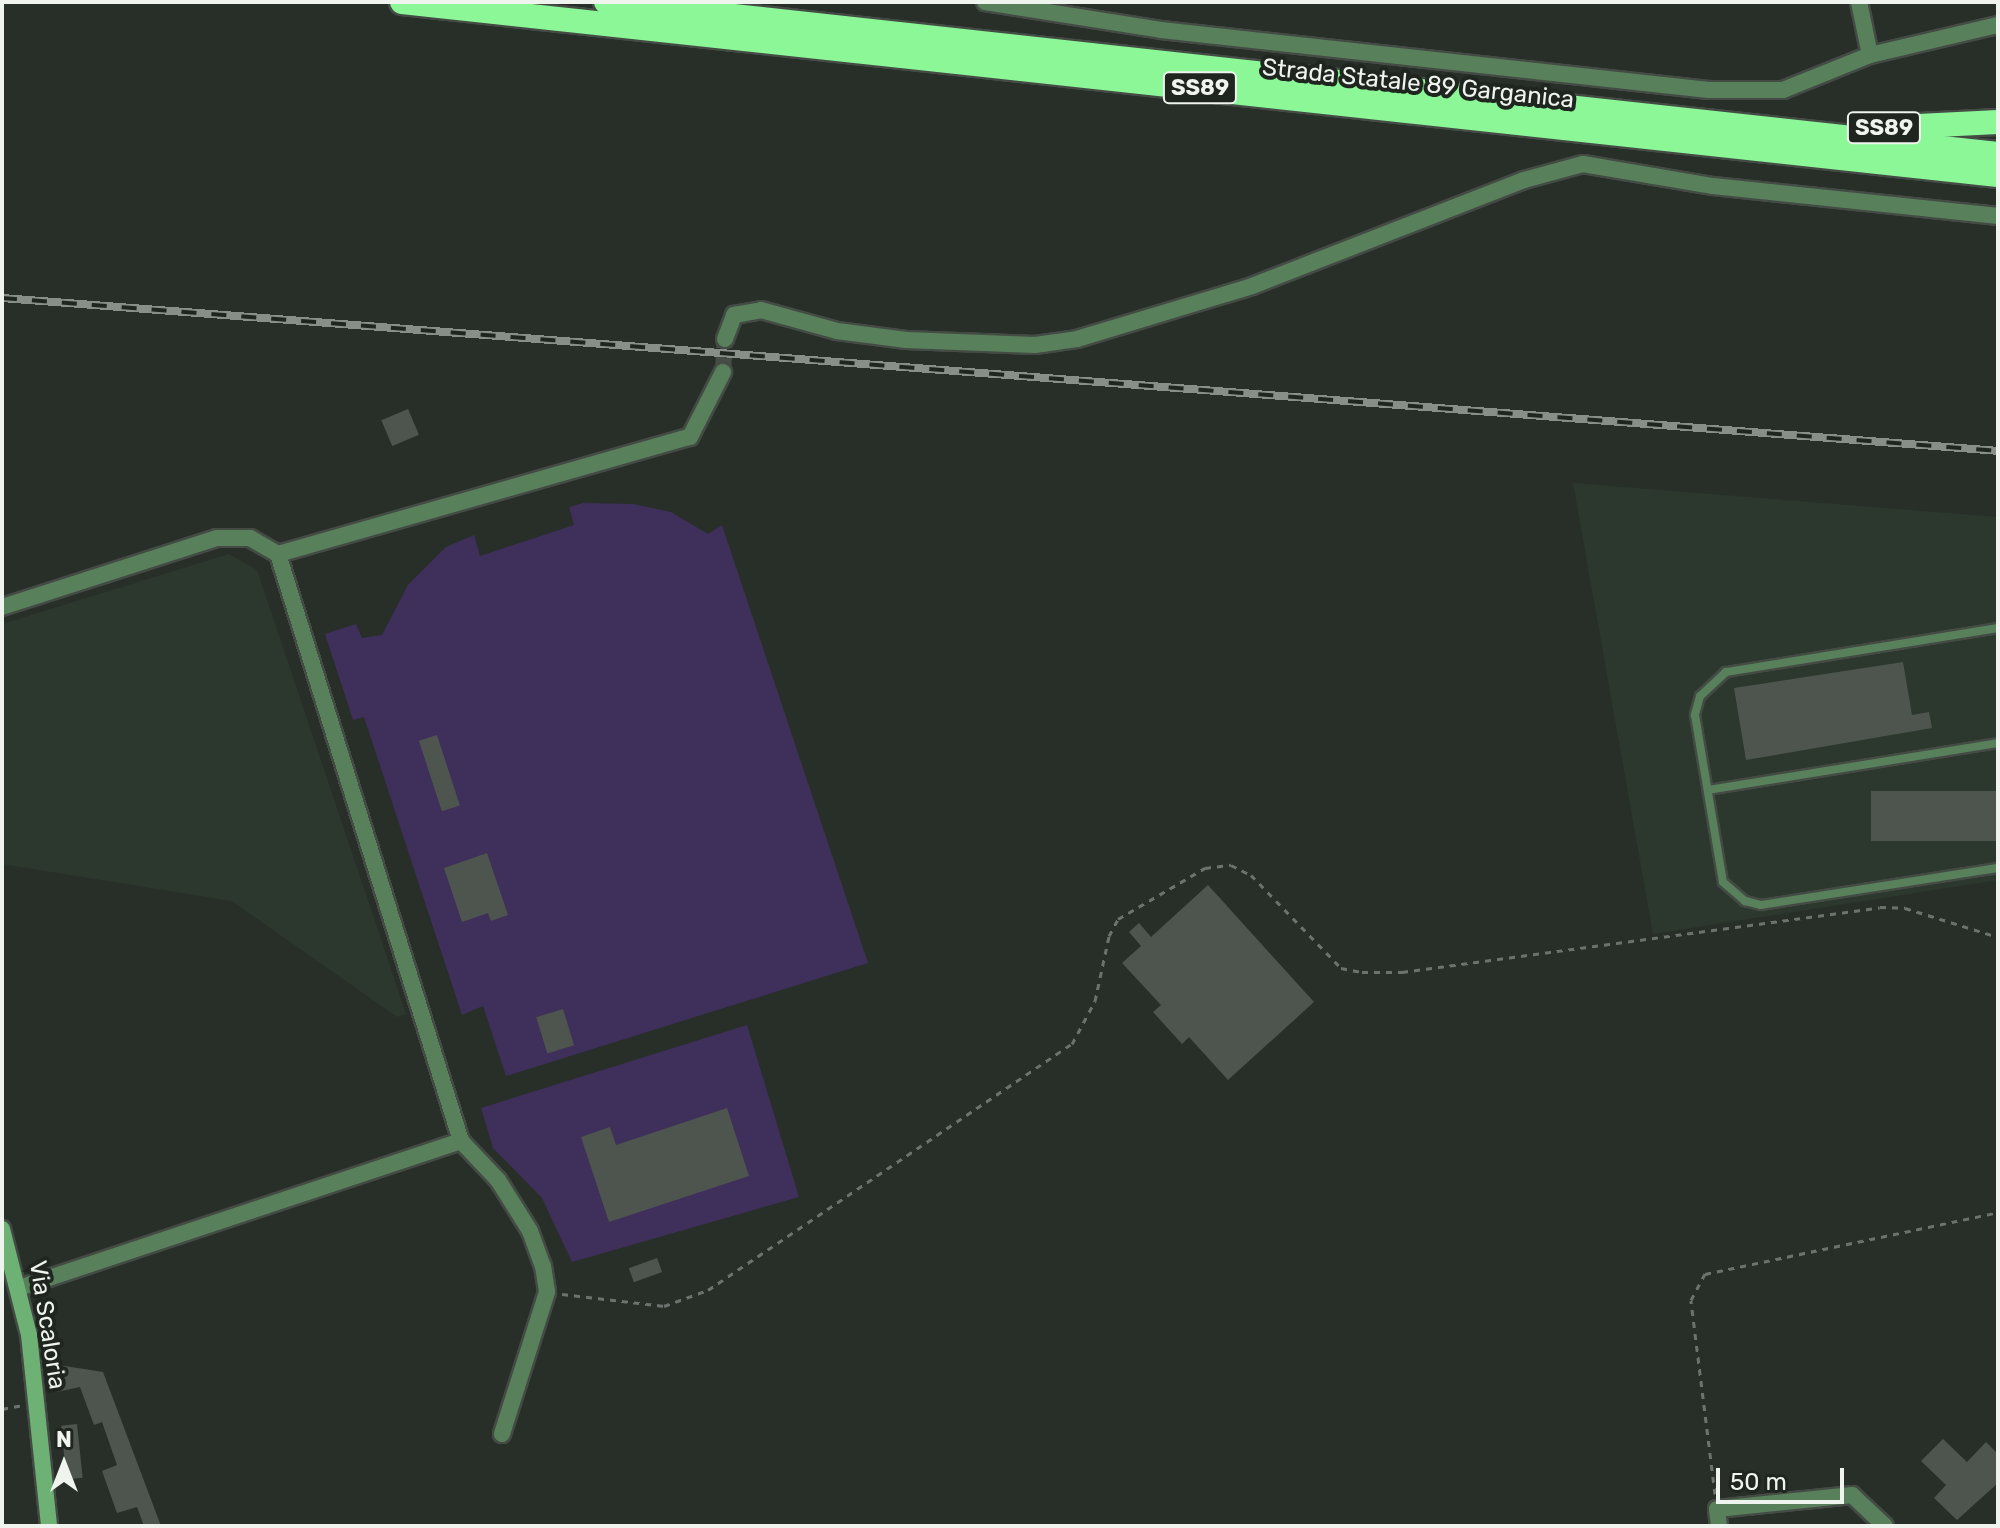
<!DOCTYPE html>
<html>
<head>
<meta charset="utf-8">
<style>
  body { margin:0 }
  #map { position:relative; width:2000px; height:1528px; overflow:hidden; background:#282f29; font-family:Rubik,sans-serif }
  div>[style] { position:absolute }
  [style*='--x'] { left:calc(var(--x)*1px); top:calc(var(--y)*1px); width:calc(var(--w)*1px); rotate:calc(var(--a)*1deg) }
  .built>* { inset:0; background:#2c382d }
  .green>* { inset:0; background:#3e2f5b }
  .building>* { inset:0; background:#4e554e; transform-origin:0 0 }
  .street-tunnel>* { height:16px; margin-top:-8px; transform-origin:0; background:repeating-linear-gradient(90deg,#464d47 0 16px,transparent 0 24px) }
  .path>* { height:3px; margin-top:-1.5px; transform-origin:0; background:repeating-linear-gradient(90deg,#6c726d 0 6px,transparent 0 12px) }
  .roads { filter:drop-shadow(2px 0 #444b45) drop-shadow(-2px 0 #444b45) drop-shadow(0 2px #444b45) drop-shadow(0 -2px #444b45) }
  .lane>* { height:8px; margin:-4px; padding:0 4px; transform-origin:4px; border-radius:4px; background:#58815b }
  .street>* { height:16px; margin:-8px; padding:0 8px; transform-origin:8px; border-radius:8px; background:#58815b }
  .secondary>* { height:16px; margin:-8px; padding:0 8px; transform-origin:8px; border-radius:8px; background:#6eb174 }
  .highway>* { height:24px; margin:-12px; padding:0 12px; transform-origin:12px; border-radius:12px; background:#8bf797 }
  .rail>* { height:8px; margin-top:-4px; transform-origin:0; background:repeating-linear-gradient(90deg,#1f251f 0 15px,#888e88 0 30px); box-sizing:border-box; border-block:2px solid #888e88 }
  span { translate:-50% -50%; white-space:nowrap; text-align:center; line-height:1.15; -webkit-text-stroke:8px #1f251f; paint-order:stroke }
  .shield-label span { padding:2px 6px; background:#1f251f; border:2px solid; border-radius:6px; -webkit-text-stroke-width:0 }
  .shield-label { font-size:22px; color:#eff4ef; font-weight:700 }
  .street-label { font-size:24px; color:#eff4ef }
  .frame { position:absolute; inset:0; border:4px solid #eff4ef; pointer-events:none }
  .north { position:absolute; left:24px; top:1424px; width:80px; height:80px; -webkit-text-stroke:6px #1f251f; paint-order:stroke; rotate:0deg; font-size:22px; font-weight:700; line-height:32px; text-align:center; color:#eff4ef }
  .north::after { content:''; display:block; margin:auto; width:28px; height:36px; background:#eff4ef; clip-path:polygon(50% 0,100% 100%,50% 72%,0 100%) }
  .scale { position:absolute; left:1716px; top:1468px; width:128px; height:36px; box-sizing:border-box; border:4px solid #eff4ef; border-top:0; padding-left:10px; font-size:24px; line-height:28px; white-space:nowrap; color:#eff4ef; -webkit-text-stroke:6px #1f251f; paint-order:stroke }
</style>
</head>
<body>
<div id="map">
  <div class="built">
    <i style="clip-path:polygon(1573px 483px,1998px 517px,1998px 880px,1653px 934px)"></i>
    <i style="clip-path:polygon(229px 554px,257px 570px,406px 1014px,397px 1017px,232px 901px,2px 864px,2px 624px)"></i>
  </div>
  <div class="green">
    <i style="clip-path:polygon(583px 503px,633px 504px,671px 512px,708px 534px,722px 525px,868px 963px,506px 1076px,483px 1006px,462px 1015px,364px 717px,353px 720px,325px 634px,356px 624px,362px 638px,382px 635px,408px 585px,446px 547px,474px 535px,480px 556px,574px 525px,569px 507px)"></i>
    <i style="clip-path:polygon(747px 1025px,799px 1197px,572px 1262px,542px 1198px,493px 1148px,481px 1108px)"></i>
  </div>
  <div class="building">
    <i style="left:408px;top:409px;width:28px;height:29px;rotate:67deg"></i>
    <i style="clip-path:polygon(1903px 662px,1912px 715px,1929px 712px,1932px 728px,1746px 760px,1734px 688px)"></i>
    <i style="left:437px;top:735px;width:74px;height:19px;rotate:72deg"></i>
    <i style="left:1998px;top:791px;width:50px;height:127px;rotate:90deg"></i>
    <i style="clip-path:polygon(487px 853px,508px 915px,491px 921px,488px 913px,462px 922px,444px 868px)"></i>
    <i style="clip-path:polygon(1208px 885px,1314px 1002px,1228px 1080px,1189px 1037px,1182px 1044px,1153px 1012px,1161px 1005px,1122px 963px,1141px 946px,1129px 932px,1139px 923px,1151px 937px)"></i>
    <i style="left:563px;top:1009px;width:38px;height:28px;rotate:73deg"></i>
    <i style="clip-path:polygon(727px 1108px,749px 1176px,609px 1222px,581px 1137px,610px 1127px,616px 1145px)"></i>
    <i style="left:657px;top:1258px;width:15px;height:30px;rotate:70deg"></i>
    <i style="clip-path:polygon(52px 1364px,103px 1372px,161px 1526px,144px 1526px,137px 1507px,117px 1513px,102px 1471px,117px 1465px,102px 1422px,94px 1425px,80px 1387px,57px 1392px)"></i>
    <i style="left:77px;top:1424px;width:54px;height:16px;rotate:84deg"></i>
    <i style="clip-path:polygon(1943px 1439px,1967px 1462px,1986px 1442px,1998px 1454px,1998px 1483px,1957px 1520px,1934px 1498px,1946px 1485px,1921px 1461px)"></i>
  </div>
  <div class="street-tunnel">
    <i style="--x:723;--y:372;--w:33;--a:-87"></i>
  </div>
  <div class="path">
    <i style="--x:562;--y:1294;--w:103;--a:6.7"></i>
    <i style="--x:664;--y:1306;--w:47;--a:-20"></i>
    <i style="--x:708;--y:1290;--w:439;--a:-34.1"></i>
    <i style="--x:1072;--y:1044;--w:49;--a:-61.9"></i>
    <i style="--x:1095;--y:1001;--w:66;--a:-77.8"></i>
    <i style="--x:1109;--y:936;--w:19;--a:-62"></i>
    <i style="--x:1118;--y:919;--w:101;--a:-30.4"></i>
    <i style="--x:1205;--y:868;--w:26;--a:-7"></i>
    <i style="--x:1231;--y:865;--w:22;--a:27"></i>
    <i style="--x:1251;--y:875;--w:129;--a:45.9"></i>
    <i style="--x:1341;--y:968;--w:21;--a:11"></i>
    <i style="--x:1362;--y:972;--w:40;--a:0"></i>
    <i style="--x:1402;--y:972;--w:482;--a:-7.7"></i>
    <i style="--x:1880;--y:907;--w:25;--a:2"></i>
    <i style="--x:1905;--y:908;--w:97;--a:17.3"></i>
    <i style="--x:2;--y:1409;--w:20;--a:-11"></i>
    <i style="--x:1715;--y:1494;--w:195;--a:-97.1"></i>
    <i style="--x:1691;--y:1300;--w:30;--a:-62"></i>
    <i style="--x:1705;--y:1274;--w:299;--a:-11.9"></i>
  </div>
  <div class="roads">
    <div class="lane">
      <i style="--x:1998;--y:628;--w:276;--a:170.8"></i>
      <i style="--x:1726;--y:672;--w:35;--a:137"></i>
      <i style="--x:1700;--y:696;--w:20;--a:105"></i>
      <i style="--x:1695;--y:715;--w:169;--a:80.5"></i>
      <i style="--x:1723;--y:882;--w:29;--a:41"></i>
      <i style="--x:1745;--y:901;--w:16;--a:14"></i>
      <i style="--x:1761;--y:905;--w:240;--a:-8.9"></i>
      <i style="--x:1708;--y:790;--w:294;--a:-9.2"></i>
    </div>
    <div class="street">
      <i style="--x:985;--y:2;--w:178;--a:9"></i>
      <i style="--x:1161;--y:30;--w:551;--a:6.25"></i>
      <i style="--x:1709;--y:90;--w:74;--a:0"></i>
      <i style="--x:1783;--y:90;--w:94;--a:-21.9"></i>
      <i style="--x:1870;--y:55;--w:131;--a:-13.2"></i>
      <i style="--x:1859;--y:2;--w:54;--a:78.3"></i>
      <i style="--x:725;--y:339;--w:26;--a:-69"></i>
      <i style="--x:734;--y:315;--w:27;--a:-10"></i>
      <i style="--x:761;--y:310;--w:79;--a:15.4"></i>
      <i style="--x:837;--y:331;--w:70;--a:7.4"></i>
      <i style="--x:906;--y:340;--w:129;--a:2.2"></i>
      <i style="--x:1035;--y:345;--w:42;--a:-8.1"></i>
      <i style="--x:1077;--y:339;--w:183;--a:-16.8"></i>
      <i style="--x:1252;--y:286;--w:292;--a:-21.3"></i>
      <i style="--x:1524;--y:180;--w:61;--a:-15.2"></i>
      <i style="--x:1583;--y:164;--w:132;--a:9.6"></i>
      <i style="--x:1713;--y:186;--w:287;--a:6"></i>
      <i style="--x:2;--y:607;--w:226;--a:-17.8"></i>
      <i style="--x:217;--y:538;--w:33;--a:0"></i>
      <i style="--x:250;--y:538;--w:32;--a:30"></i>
      <i style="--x:461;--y:1141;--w:54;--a:46.5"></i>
      <i style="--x:498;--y:1180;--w:60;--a:57.9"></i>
      <i style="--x:530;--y:1231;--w:37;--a:70"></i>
      <i style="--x:543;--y:1266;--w:26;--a:81"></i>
      <i style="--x:547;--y:1292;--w:149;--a:107.6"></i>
      <i style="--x:19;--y:1288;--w:466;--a:-18.4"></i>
      <i style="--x:461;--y:1141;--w:615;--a:-107.32"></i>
      <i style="--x:278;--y:554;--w:428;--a:-15.9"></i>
      <i style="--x:690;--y:437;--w:73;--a:-63.1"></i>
      <i style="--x:1719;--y:1526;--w:17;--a:-97"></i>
      <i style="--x:1717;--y:1509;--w:136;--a:-5.9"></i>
      <i style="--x:1852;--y:1495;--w:45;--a:43.2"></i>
    </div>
    <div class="secondary">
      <i style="--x:2;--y:1229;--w:109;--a:75.7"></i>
      <i style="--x:29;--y:1335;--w:192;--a:84"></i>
    </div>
    <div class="highway">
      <i style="--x:402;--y:2;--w:1605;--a:6.19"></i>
      <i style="--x:606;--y:2;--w:1400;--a:6.23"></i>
      <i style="--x:1877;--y:128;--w:121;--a:-2.8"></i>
    </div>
  </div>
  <div class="rail">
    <i style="--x:2;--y:298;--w:2002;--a:4.38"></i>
  </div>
  <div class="shield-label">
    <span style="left:1200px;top:88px">SS89</span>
    <span style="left:1884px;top:128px">SS89</span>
  </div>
  <div class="street-label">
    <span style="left:1418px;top:84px;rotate:6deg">Strada Statale 89 Garganica</span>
    <span style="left:47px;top:1325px;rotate:81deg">Via Scaloria</span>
  </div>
  <div class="frame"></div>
  <div class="north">N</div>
  <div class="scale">50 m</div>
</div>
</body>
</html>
